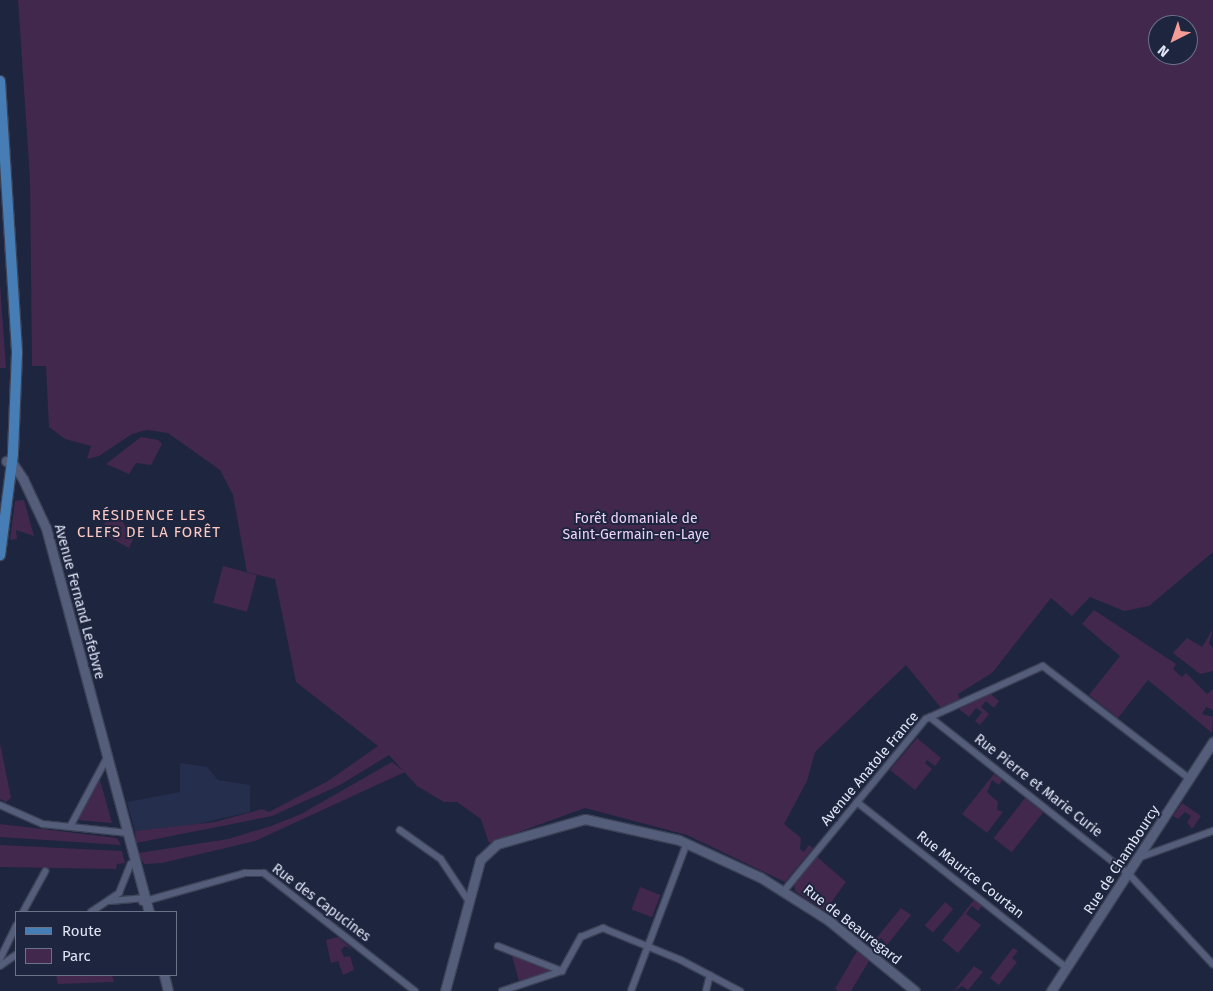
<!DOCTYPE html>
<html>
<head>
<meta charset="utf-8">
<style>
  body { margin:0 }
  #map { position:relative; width:1213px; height:991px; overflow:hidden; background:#1e253e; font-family:"Fira Sans",sans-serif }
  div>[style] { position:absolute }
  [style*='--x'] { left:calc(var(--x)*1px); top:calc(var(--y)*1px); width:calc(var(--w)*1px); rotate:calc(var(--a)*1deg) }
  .built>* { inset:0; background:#252e4d }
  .green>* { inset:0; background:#42284c; transform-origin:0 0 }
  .roads { filter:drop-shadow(1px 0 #3c4256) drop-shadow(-1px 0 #3c4256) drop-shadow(0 1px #3c4256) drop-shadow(0 -1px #3c4256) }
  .street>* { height:5.5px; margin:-2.75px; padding:0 2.75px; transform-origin:2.75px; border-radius:2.75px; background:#545d79 }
  .secondary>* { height:9px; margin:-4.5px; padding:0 4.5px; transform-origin:4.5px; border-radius:4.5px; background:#545d79 }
  .primary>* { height:10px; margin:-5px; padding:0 5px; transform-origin:5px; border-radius:5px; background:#477db5 }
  span { translate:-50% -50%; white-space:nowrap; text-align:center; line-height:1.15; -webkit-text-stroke:4px #1e253e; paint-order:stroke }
  .park-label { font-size:14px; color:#edd3f7 }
  .street-label { font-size:14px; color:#e0e5f6 }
  .neighbourhood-label { font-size:15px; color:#fdc9c4; letter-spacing:1px }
  .legend { position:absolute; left:15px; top:911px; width:162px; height:65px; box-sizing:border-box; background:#1e253e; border:1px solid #6c7288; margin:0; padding:6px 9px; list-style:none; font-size:15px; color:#e0e5f6 }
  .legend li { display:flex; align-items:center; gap:10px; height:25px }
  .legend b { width:25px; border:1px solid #6c7288 }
  .north { position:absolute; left:1148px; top:15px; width:50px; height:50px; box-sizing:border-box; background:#1e253e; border:1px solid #6c7288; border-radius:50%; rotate:221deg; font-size:14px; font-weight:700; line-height:20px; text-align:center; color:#e0e5f6 }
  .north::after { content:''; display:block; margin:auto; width:18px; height:22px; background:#f59c96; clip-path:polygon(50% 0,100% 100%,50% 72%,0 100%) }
</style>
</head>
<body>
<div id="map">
  <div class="built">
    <i style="clip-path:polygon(180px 763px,207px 767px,218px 780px,250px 785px,250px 812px,188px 826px,135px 831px,127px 802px,180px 792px)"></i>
  </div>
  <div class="green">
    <i style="clip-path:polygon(evenodd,18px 0,1213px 0,1213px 552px,1149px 606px,1124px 611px,1090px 597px,1072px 616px,1051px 598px,992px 673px,958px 694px,960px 699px,941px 708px,906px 665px,815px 752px,807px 781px,784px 824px,801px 838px,800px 849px,804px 852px,809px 845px,813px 848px,785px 882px,687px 835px,585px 808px,489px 843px,481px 819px,457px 802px,444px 802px,417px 786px,389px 755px,340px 785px,272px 816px,136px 843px,135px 831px,215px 822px,262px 809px,269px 812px,328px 781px,378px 746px,296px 682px,275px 579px,247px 572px,233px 495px,220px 470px,168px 433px,147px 430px,132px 434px,99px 456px,87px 459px,91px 446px,65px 439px,49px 427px,46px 366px,32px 366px,30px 179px,18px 0,1158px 25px,1188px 25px,1188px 55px,1158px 55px,1158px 25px)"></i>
    <i style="clip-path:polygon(0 283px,6px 368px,0 368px)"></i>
    <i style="clip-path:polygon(141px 437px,158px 440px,162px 444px,151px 465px,136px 463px,129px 474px,106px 464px)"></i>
    <i style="clip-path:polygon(24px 500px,34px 536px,16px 530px,17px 539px,10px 540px,15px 501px)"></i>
    <i style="clip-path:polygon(110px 517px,120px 517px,133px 540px,129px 548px,105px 535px,104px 524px)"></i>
    <i style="left:223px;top:566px;width:35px;height:38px;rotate:15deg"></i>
    <i style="clip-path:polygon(1094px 610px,1176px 664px,1173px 669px,1182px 677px,1186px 673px,1207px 694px,1213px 689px,1213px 710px,1206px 707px,1202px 714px,1213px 717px,1212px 733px,1148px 680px,1118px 718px,1089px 695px,1120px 656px,1082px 624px)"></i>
    <i style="clip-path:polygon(1213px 629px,1209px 644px,1213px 648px,1213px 671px,1200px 674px,1173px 653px,1187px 638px,1202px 647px)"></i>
    <i style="clip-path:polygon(991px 694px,999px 701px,994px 708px,986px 701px,981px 707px,989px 714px,980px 725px,975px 721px,982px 712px,976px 708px,969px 717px,959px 709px)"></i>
    <i style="clip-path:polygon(917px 738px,941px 758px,935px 766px,927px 760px,925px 763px,932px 769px,915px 790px,890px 770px)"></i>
    <i style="clip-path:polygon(0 743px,11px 798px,6px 802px,0 799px)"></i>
    <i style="clip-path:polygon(392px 762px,405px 772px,255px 841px,162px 863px,144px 864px,140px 857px,139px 853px,228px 839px,271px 826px,301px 814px)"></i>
    <i style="clip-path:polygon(994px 774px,1002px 780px,999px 785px,992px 780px,987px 792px,998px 802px,997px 810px,1003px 812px,987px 833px,962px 814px)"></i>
    <i style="clip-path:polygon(98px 779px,100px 780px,112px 823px,78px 820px)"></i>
    <i style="left:1025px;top:798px;width:23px;height:51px;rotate:38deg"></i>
    <i style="clip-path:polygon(1182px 803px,1201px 816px,1192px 829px,1187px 822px,1191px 816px,1185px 812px,1178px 819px,1173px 816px)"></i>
    <i style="clip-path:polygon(0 824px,117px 838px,121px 845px,0 837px)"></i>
    <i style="clip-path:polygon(0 845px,122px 851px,125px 863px,117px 864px,116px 869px,0 867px)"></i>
    <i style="clip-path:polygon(817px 857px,846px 882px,825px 911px,795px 891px,794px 884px)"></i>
    <i style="left:640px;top:887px;width:22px;height:24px;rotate:21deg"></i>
    <i style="clip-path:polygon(974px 900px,982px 906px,978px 911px,972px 906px,966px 914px,981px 925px,958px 953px,942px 940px)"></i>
    <i style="left:945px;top:902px;width:11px;height:31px;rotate:41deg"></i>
    <i style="clip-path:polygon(901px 908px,911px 915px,887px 945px,881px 938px,875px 945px,882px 951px,879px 955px,869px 947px)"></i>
    <i style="clip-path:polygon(338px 937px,353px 950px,345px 946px,341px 950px,344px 957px,350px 956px,354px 970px,343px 975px,338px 961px,331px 963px,326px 940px)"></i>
    <i style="clip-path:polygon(1013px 948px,1018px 951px,1012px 958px,1017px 962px,999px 985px,990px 978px)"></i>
    <i style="clip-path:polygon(857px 951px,869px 961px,851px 991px,838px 991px,835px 989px)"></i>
    <i style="clip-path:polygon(516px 955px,551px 968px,549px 972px,519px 981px,512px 956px)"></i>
    <i style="clip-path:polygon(974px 966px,983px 972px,968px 990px,962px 986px,954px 991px)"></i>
    <i style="clip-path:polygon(56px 975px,112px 975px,114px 982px,58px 984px)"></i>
  </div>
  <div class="roads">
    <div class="street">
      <i style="--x:930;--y:717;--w:255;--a:38.3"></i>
      <i style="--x:1130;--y:875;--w:122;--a:47"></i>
      <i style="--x:857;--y:802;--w:268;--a:38.3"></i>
      <i style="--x:0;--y:805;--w:47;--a:23.8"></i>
      <i style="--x:43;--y:824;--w:85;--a:6"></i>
      <i style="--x:70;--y:827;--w:76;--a:-61.8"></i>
      <i style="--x:400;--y:830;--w:50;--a:35.3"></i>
      <i style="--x:441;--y:859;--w:47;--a:56.3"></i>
      <i style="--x:1141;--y:857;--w:77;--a:-19.9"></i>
      <i style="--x:784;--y:891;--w:223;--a:-50.5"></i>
      <i style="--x:926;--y:719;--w:128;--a:-24.4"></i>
      <i style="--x:1043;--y:666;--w:185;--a:37.5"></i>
      <i style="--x:110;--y:901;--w:35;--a:-5"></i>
      <i style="--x:142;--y:902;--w:107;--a:-15.7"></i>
      <i style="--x:245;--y:873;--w:19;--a:0"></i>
      <i style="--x:264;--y:873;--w:192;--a:38"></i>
      <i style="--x:23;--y:912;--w:46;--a:-61.2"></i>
      <i style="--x:91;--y:912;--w:34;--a:-34"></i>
      <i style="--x:119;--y:893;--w:31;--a:-68"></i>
      <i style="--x:498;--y:946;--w:69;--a:21.3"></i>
      <i style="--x:0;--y:959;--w:37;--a:-64"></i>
      <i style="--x:0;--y:966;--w:19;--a:-35"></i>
      <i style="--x:502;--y:991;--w:63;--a:-18.4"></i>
      <i style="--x:562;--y:971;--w:39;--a:-61"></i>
      <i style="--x:581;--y:937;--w:24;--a:-22"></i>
      <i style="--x:603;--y:928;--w:84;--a:22.3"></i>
      <i style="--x:681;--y:960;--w:67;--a:27.7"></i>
      <i style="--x:631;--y:991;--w:158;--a:-69.3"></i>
      <i style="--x:706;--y:991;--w:16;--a:-76"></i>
    </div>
    <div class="secondary">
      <i style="--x:6;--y:461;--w:8;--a:23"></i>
      <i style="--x:13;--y:464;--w:18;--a:56"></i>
      <i style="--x:23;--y:479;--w:54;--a:64.9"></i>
      <i style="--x:46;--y:528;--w:398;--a:75"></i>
      <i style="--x:164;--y:975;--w:16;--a:76"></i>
      <i style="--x:445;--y:991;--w:136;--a:-75"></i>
      <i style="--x:480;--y:860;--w:23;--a:-43"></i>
      <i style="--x:497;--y:844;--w:91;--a:-15.9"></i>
      <i style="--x:585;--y:819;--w:96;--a:12.6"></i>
      <i style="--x:679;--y:840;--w:89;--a:24.6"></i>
      <i style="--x:760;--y:877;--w:80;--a:32.3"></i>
      <i style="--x:828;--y:920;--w:112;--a:39.2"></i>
      <i style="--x:1051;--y:991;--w:297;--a:-57"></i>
    </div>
    <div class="primary">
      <i style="--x:0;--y:81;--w:273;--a:86.4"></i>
      <i style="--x:17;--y:353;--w:101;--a:92.3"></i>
      <i style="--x:13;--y:454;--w:102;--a:97.3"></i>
    </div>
  </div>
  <div class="park-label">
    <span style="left:636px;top:527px">Forêt domaniale de<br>Saint-Germain-en-Laye</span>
  </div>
  <div class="street-label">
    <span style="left:79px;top:602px;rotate:75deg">Avenue Fernand Lefebvre</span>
    <span style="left:870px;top:769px;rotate:-50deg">Avenue Anatole France</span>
    <span style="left:1038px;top:786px;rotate:38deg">Rue Pierre et Marie Curie</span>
    <span style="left:1122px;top:860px;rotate:-57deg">Rue de Chambourcy</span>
    <span style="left:970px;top:875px;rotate:38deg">Rue Maurice Courtan</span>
    <span style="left:321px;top:903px;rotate:37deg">Rue des Capucines</span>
    <span style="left:852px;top:925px;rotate:38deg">Rue de Beauregard</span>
  </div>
  <div class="neighbourhood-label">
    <span style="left:149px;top:524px">RÉSIDENCE LES<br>CLEFS DE LA FORÊT</span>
  </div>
  <ul class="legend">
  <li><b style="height:6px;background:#477db5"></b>Route</li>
  <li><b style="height:14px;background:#42284c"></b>Parc</li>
  </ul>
  <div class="north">N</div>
</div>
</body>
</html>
